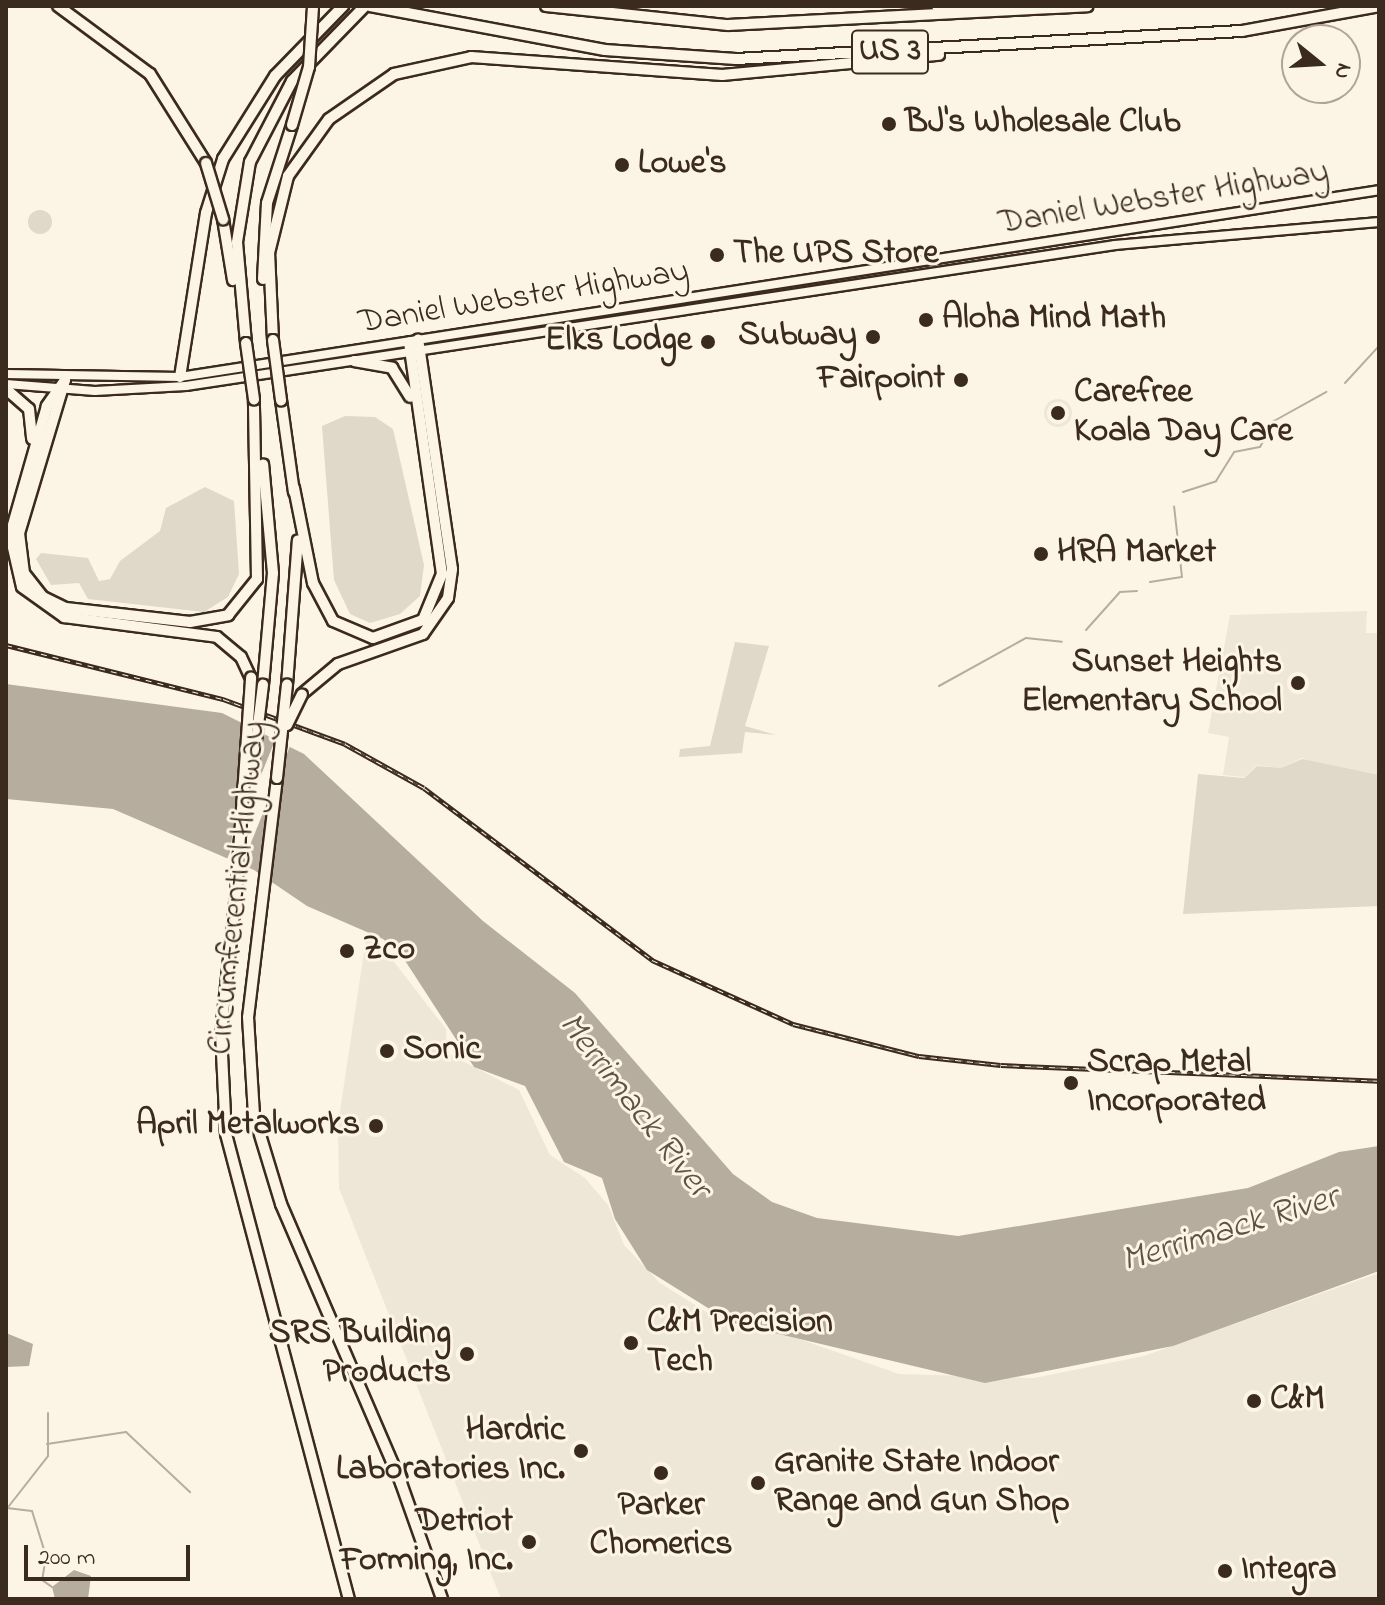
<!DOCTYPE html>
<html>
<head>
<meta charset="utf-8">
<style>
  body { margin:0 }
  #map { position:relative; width:1385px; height:1605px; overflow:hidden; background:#fcf5e5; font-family:"Indie Flower",sans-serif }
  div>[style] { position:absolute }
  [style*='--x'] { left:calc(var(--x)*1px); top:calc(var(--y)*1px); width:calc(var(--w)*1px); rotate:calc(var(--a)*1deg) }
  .built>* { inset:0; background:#eee6d6 }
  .round { border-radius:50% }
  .green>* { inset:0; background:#e0d8c8 }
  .water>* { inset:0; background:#b7ad9e }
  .pier>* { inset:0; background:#fcf5e5; transform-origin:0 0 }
  .stream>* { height:2px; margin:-1px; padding:0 1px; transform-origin:1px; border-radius:1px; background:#b7ad9e }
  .roads { filter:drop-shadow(2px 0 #3b2a1e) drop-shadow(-2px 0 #3b2a1e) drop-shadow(0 2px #3b2a1e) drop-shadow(0 -2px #3b2a1e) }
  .major>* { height:8px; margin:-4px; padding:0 4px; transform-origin:4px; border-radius:4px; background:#fcf5e5 }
  .highway>* { height:10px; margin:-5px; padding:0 5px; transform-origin:5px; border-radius:5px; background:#fcf5e5 }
  .rail>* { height:5px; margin-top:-2.5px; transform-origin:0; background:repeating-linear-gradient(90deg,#fcf5e5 0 6px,#3b2a1e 0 12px); box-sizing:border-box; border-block:2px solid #3b2a1e }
  .bridges { filter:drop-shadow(2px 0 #3b2a1e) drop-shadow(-2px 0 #3b2a1e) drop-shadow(0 2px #3b2a1e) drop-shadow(0 -2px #3b2a1e) }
  .highway-bridge>* { height:10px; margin:-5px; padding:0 5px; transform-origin:5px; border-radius:5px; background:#fcf5e5 }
  .dots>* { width:22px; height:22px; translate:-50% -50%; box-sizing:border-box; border:4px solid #fcf5e5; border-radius:50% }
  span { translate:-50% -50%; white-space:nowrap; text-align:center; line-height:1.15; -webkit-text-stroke:6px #fcf5e5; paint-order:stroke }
  .shield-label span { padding:2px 6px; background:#fcf5e5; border:2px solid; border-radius:6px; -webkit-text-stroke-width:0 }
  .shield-label { font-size:32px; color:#3b2a1e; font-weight:700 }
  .poi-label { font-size:34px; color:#3b2a1e; font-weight:700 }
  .left { translate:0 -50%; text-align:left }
  .right { translate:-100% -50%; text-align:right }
  .street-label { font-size:34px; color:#3b2a1e }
  .water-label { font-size:36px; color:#605144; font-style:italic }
  .frame { position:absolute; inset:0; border:8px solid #3b2a1e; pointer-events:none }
  .north { position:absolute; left:1281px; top:24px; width:80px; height:80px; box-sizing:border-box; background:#fcf5e5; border:2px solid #afa495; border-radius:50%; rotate:108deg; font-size:22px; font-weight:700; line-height:32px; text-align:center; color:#3b2a1e }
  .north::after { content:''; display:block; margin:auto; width:28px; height:36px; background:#3b2a1e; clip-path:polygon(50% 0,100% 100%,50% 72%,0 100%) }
  .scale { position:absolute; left:24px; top:1545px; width:166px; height:36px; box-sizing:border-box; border:4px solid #3b2a1e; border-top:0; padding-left:10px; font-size:24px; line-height:28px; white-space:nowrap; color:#3b2a1e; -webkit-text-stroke:6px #fcf5e5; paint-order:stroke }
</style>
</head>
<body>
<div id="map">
  <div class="built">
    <i class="round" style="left:1044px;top:399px;width:28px;height:28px"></i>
    <i style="clip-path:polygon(1367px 611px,1366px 633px,1379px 633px,1379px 775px,1329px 770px,1302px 758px,1281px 768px,1257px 765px,1244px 777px,1223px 775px,1229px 737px,1208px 733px,1230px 615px)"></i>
    <i style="clip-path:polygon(366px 939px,384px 949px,446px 1029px,447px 1053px,519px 1090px,550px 1155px,585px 1178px,608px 1205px,624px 1245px,660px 1283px,727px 1325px,771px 1329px,899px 1374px,1034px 1378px,1144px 1356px,1379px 1273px,1379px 1599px,501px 1599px,339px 1188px,338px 1124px)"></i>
  </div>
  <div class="green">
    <i class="round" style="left:28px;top:210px;width:24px;height:24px"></i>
    <i style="clip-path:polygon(345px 416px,375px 417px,393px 429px,424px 565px,420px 596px,400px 614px,370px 623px,350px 614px,334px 580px,322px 426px)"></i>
    <i style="clip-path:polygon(205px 487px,234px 501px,239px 574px,228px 597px,204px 612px,88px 599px,79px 583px,51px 585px,36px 559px,41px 553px,88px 558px,99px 581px,110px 579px,120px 561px,160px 531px,166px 508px)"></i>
    <i style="clip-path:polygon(735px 642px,769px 646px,745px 726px,776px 735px,745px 732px,742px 753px,679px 757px,680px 749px,710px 746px)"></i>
    <i style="clip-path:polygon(1302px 759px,1379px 775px,1379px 906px,1183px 914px,1198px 774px,1244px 778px,1257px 766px,1281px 768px)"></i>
  </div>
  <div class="water">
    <i style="clip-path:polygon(6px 684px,222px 713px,304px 754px,483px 921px,575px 993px,733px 1174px,772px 1202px,817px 1218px,958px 1236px,1248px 1188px,1339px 1152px,1379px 1146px,1379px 1271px,1173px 1346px,985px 1383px,732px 1323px,647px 1270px,615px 1219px,602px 1178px,564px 1162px,525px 1086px,474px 1067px,404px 959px,383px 939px,307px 906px,254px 870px,113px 809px,6px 799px)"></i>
    <i style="clip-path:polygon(6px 1333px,33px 1344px,29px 1366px,6px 1367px)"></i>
    <i style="clip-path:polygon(74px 1570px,91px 1576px,88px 1599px,55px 1599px,52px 1587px)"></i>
  </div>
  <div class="pier">
    <i style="clip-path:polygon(245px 718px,265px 729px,247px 871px,229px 865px)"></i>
    <i style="left:276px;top:738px;width:16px;height:141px;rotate:22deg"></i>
  </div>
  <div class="stream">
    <i style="--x:1345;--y:383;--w:50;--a:-47.4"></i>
    <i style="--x:1183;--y:492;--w:35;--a:-18"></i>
    <i style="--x:1216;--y:481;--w:34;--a:-58"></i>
    <i style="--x:1234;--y:452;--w:26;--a:-11"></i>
    <i style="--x:1260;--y:447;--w:30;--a:-62"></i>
    <i style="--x:1274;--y:421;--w:60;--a:-29.1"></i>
    <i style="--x:1150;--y:582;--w:32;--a:-9"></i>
    <i style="--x:1182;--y:577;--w:71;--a:-96.4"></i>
    <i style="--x:1086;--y:630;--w:51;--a:-48.2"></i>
    <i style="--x:1120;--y:592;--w:17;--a:-3"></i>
    <i style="--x:939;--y:686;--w:99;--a:-28.9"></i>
    <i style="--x:1026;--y:638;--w:36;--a:6"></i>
    <i style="--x:47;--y:1444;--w:80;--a:-8.6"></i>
    <i style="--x:126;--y:1432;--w:88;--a:43.2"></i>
    <i style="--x:9;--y:1506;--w:63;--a:-52"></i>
    <i style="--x:48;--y:1456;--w:43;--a:-90"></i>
    <i style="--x:7;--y:1508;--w:25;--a:7"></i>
    <i style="--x:32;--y:1511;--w:47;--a:72.7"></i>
    <i style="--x:46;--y:1556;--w:24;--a:99"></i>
    <i style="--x:42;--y:1580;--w:12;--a:35"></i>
  </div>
  <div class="roads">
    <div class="major">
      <i style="--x:6;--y:374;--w:174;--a:1"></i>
      <i style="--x:180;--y:377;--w:1213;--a:-8.86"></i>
      <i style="--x:6;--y:384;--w:89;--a:4.5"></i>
      <i style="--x:95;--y:391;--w:91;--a:-3.1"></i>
      <i style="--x:186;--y:386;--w:940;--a:-8.63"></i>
      <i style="--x:1115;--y:245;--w:265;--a:-5"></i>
    </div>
    <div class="highway">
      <i style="--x:58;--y:6;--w:114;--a:36.5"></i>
      <i style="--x:150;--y:74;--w:105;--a:57.8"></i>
      <i style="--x:370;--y:6;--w:239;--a:10.6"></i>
      <i style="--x:605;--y:50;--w:131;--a:3.9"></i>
      <i style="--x:736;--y:59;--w:507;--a:-3.17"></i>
      <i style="--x:1242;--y:31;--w:139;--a:-10.3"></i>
      <i style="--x:546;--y:6;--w:183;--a:6"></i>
      <i style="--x:728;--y:25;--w:360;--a:-3"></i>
      <i style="--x:937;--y:6;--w:30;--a:2"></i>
      <i style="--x:223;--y:219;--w:62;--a:80.7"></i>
      <i style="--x:263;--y:279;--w:76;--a:-87"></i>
      <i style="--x:267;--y:203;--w:82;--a:-72.2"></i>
      <i style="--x:273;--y:340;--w:87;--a:-92.6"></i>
      <i style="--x:269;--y:253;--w:79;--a:-76.1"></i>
      <i style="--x:288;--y:176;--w:70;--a:-54.3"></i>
      <i style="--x:329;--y:119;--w:79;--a:-34.7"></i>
      <i style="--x:394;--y:74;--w:79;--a:-12.4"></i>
      <i style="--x:471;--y:57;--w:252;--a:4.1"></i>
      <i style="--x:722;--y:75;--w:218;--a:-5.3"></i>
      <i style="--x:246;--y:343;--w:101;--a:-95.1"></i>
      <i style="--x:237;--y:242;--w:81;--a:-80.8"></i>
      <i style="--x:250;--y:162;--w:91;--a:-62.6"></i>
      <i style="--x:292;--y:81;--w:105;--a:-45.8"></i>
      <i style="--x:354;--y:361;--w:39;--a:10"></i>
      <i style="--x:392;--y:368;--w:34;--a:58"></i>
      <i style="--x:180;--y:377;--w:166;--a:-81"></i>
      <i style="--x:206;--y:213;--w:57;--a:-72.5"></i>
      <i style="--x:223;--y:159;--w:98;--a:-57.9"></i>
      <i style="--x:275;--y:76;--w:98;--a:-45.8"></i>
      <i style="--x:65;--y:380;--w:160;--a:106.7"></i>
      <i style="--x:19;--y:533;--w:40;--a:82.9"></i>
      <i style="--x:24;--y:573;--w:31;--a:52"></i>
      <i style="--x:43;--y:597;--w:25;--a:26"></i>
      <i style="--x:66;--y:608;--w:125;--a:6.4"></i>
      <i style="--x:190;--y:622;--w:39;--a:-10"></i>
      <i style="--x:228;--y:615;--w:46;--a:-51.1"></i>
      <i style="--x:257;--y:579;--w:180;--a:-91"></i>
      <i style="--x:65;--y:380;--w:32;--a:125"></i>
      <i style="--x:47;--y:406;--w:134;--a:106"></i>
      <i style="--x:10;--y:535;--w:53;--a:77"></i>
      <i style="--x:22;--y:587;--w:52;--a:35.5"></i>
      <i style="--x:64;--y:617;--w:154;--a:7.4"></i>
      <i style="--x:217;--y:637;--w:31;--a:40"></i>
      <i style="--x:241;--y:657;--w:23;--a:65"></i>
      <i style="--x:6;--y:389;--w:30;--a:41"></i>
      <i style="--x:29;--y:409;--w:30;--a:84"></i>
      <i style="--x:281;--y:400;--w:93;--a:82"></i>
      <i style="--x:294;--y:488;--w:97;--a:78.7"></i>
      <i style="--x:313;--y:583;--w:43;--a:62.2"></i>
      <i style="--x:333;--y:621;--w:43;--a:23"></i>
      <i style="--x:373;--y:638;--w:53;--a:-19.8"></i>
      <i style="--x:423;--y:620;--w:50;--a:-67.6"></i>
      <i style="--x:442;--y:574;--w:234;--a:-98.1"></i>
      <i style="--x:263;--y:685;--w:112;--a:-84.9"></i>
      <i style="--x:273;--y:573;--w:109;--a:-95.2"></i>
      <i style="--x:287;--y:685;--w:145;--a:-85.7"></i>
      <i style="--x:302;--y:694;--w:47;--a:-39.8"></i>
      <i style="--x:338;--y:664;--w:90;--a:-19.4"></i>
      <i style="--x:423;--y:634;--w:44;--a:-55.2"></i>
      <i style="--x:448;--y:598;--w:29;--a:-82"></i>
      <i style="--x:452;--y:569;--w:232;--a:-98.4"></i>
      <i style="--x:277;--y:778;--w:241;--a:96.9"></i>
      <i style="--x:248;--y:1017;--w:98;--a:86.5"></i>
      <i style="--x:254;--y:1115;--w:93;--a:73.1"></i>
      <i style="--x:281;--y:1204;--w:304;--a:66.7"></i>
      <i style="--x:401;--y:1483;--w:123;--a:70.5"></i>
      <i style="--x:236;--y:894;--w:140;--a:96.2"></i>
      <i style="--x:221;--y:1033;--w:101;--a:87.2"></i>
      <i style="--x:226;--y:1134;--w:481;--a:75.2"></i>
    </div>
  </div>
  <div class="rail">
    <i style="--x:6;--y:645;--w:224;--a:14"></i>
    <i style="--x:223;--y:699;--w:130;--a:20.2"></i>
    <i style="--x:345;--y:744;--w:90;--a:29.1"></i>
    <i style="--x:424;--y:788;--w:286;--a:37"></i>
    <i style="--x:652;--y:960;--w:155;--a:24.4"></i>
    <i style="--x:793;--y:1024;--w:130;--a:14.3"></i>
    <i style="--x:919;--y:1056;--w:82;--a:6.3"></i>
    <i style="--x:1001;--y:1065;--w:378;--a:2.4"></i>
  </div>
  <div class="bridges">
    <div class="highway-bridge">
      <i style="--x:292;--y:125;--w:60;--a:-73.7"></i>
      <i style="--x:309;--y:67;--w:61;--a:-86.2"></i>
      <i style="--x:206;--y:163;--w:59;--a:73.1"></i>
      <i style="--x:273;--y:340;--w:61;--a:82.4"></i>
      <i style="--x:246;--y:343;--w:57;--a:81.9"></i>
      <i style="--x:287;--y:725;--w:34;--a:-64"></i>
      <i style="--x:253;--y:766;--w:82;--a:-83"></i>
      <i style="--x:277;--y:778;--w:94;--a:-83.9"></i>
      <i style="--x:236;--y:894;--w:217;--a:-86"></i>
    </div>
  </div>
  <div class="dots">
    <i style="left:889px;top:124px;background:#3b2a1e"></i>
    <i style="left:622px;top:165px;background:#3b2a1e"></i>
    <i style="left:717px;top:255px;background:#3b2a1e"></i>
    <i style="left:926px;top:320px;background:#3b2a1e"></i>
    <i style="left:873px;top:337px;background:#3b2a1e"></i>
    <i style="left:708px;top:342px;background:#3b2a1e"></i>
    <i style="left:961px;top:380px;background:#3b2a1e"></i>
    <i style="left:1058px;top:413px;background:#3b2a1e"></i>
    <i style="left:1041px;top:554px;background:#3b2a1e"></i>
    <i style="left:1298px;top:683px;background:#3b2a1e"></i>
    <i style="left:347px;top:951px;background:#3b2a1e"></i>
    <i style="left:387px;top:1051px;background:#3b2a1e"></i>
    <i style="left:1071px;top:1083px;background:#3b2a1e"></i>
    <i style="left:376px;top:1126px;background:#3b2a1e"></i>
    <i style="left:631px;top:1343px;background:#3b2a1e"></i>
    <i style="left:467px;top:1354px;background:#3b2a1e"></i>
    <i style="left:1254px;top:1401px;background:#3b2a1e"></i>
    <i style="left:581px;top:1451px;background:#3b2a1e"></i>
    <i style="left:661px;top:1473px;background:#3b2a1e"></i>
    <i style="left:758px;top:1483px;background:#3b2a1e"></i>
    <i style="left:529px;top:1542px;background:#3b2a1e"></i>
    <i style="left:1225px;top:1571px;background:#3b2a1e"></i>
  </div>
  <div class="shield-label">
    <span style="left:890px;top:52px">US 3</span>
  </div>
  <div class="poi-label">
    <span class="left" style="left:905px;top:124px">BJ's Wholesale Club</span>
    <span class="left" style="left:638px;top:165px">Lowe's</span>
    <span class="left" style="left:733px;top:255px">The UPS Store</span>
    <span class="left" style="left:942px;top:320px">Aloha Mind Math</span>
    <span class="right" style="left:857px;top:337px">Subway</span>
    <span class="right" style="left:692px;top:342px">Elks Lodge</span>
    <span class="right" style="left:945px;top:380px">Fairpoint</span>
    <span class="left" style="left:1074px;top:413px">Carefree<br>Koala Day Care</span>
    <span class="left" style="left:1057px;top:554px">HRA Market</span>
    <span class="right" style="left:1282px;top:683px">Sunset Heights<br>Elementary School</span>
    <span class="left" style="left:363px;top:951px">Zco</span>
    <span class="left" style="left:403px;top:1051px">Sonic</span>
    <span class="left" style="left:1087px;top:1083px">Scrap Metal<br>Incorporated</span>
    <span class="right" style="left:360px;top:1126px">April Metalworks</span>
    <span class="left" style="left:647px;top:1343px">C&amp;M Precision<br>Tech</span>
    <span class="right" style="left:451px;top:1354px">SRS Building<br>Products</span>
    <span class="left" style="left:1270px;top:1401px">C&amp;M</span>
    <span class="right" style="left:565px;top:1451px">Hardric<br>Laboratories Inc.</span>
    <span class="left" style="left:774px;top:1483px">Granite State Indoor<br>Range and Gun Shop</span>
    <span style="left:661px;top:1526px">Parker<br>Chomerics</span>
    <span class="right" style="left:513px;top:1542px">Detriot<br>Forming, Inc.</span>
    <span class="left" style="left:1241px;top:1571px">Integra</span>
  </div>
  <div class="street-label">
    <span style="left:1164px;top:199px;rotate:-9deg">Daniel Webster Highway</span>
    <span style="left:524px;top:298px;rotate:-9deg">Daniel Webster Highway</span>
    <span style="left:239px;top:888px;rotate:-84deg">Circumferential Highway</span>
  </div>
  <div class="water-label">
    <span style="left:634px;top:1106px;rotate:52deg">Merrimack River</span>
    <span style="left:1230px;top:1230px;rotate:-17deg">Merrimack River</span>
  </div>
  <div class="frame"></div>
  <div class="north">N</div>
  <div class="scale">200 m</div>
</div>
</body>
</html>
